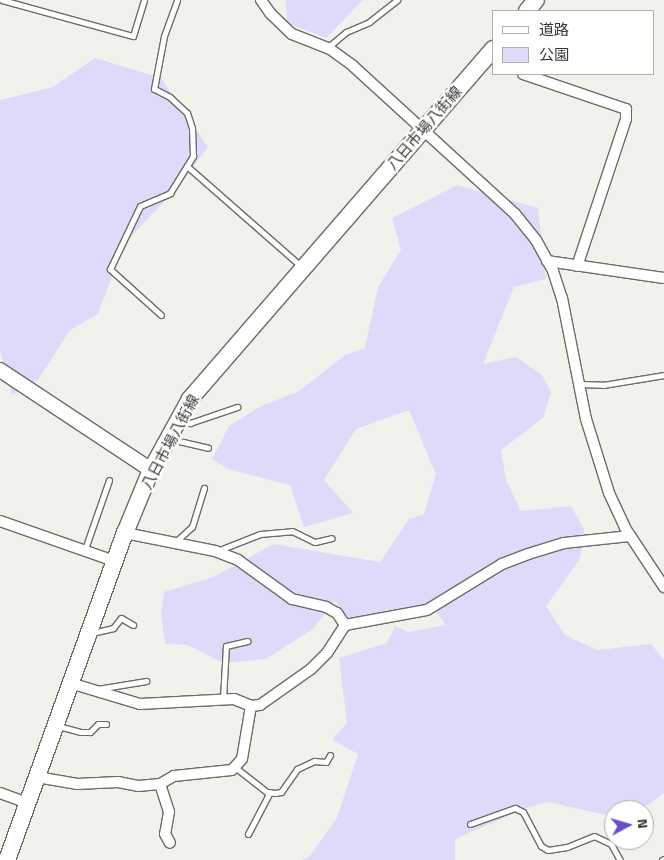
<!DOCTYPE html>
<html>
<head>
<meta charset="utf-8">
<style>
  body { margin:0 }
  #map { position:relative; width:664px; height:860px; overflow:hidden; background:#f2f2ed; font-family:"Titillium Web","Noto Sans JP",sans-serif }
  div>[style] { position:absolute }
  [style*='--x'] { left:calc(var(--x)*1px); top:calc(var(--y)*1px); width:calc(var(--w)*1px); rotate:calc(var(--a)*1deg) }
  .green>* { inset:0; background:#dedafa }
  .roads { filter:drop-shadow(1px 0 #6c6c67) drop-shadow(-1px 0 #6c6c67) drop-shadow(0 1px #6c6c67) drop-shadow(0 -1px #6c6c67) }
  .lane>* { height:5px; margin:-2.5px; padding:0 2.5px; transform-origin:2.5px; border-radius:2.5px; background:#fff }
  .street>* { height:10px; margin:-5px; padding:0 5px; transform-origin:5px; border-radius:5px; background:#fff }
  .secondary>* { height:14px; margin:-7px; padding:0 7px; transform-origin:7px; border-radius:7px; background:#fff }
  .primary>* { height:16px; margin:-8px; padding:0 8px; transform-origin:8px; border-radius:8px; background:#fff }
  span { translate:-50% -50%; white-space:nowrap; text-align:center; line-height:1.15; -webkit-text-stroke:4.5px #fffffe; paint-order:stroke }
  .street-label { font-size:15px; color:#373735 }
  .legend { position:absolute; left:492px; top:10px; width:162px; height:65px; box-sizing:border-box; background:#fffffe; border:1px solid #afafae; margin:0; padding:6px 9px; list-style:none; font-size:15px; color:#373735 }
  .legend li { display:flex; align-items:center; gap:10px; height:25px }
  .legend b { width:25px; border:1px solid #afafae }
  .north { position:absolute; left:604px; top:800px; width:50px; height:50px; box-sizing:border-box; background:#fffffe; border:1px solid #afafae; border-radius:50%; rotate:84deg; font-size:14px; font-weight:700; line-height:20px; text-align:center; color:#373735 }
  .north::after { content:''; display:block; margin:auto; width:18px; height:22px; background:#6e4dc6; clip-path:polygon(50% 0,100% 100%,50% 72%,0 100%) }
</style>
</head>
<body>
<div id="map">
  <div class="green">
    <i style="clip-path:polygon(286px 0,363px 0,326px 38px,287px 23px)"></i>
    <i style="clip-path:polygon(95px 58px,161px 78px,208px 147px,176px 189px,124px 244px,98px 314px,70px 330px,38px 380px,12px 395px,0 350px,0 100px,53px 87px)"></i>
    <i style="clip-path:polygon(457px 185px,538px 208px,546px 279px,514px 287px,483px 364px,516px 357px,542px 375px,551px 392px,543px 418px,501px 450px,506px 480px,521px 511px,571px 506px,584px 529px,580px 559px,546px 606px,565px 635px,597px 650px,651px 644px,664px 660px,664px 793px,641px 810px,614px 810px,614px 817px,549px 802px,529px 807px,455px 839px,455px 860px,301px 860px,309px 857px,337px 818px,358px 754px,332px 740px,347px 723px,339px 658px,387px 643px,395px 626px,408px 632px,446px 625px,437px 613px,407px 611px,349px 619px,335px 601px,313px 629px,266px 659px,223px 663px,188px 645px,165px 644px,161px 614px,164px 592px,213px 577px,274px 544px,380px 562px,409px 519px,424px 514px,436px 474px,409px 410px,356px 429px,324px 480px,353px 513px,304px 527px,290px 485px,228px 469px,212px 459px,229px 426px,259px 407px,299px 391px,345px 355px,365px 348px,378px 287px,401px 250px,392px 218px)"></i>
  </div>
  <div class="roads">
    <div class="lane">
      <i style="--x:2;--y:0;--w:136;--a:15.4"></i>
      <i style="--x:133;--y:36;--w:38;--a:-73"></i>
      <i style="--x:327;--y:48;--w:25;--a:-40"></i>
      <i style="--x:346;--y:32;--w:25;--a:-23"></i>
      <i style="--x:369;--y:22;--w:36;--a:-38"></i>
      <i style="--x:188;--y:167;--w:152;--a:41.3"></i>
      <i style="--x:161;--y:315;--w:69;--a:-138"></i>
      <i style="--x:110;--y:269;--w:70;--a:-64.5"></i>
      <i style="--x:140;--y:206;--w:33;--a:-23"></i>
      <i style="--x:170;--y:193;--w:44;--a:-58.1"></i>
      <i style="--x:193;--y:156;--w:28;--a:-92"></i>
      <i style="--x:192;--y:128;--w:16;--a:-108"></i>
      <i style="--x:187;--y:113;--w:23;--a:-137"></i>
      <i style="--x:170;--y:97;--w:18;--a:-153"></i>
      <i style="--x:154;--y:89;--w:54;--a:-79.3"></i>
      <i style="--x:164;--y:36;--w:38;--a:-70"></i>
      <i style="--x:580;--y:384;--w:23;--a:2"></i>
      <i style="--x:603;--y:385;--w:62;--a:-9.3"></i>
      <i style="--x:180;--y:419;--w:11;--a:22"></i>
      <i style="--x:190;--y:423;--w:50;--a:-18.8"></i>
      <i style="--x:170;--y:439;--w:39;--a:13"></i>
      <i style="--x:174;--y:543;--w:24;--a:-42"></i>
      <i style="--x:192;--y:527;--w:41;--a:-72.9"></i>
      <i style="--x:85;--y:549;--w:73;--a:-70.8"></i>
      <i style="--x:217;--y:551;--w:46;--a:-21.6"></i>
      <i style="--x:260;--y:534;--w:32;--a:-5"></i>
      <i style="--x:292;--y:531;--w:25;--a:26"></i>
      <i style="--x:315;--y:542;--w:17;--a:-13"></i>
      <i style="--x:92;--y:633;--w:22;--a:-13"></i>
      <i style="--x:113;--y:628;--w:13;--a:-51"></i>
      <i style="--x:121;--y:618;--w:14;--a:30"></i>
      <i style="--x:97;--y:689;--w:50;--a:-9.3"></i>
      <i style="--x:223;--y:699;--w:53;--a:-86.8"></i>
      <i style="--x:226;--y:646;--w:22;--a:-13"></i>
      <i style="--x:58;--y:726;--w:23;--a:15"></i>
      <i style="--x:80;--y:732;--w:10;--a:0"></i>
      <i style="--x:90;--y:732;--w:11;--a:-45"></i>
      <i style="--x:98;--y:724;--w:8;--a:0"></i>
      <i style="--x:236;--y:768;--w:39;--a:38"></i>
      <i style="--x:267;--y:792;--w:8;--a:7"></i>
      <i style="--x:275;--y:793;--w:6;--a:-9"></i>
      <i style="--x:281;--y:792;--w:28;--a:-55"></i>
      <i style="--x:297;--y:769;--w:19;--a:-25"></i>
      <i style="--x:314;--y:761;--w:12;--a:5"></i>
      <i style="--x:326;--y:762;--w:8;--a:-60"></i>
      <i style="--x:470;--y:824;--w:48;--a:-19.6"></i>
      <i style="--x:515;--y:808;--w:9;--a:27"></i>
      <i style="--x:523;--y:812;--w:38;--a:62"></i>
      <i style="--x:541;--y:846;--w:8;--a:30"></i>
      <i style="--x:548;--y:850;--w:19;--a:-9"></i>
      <i style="--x:567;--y:847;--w:29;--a:-22"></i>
      <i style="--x:594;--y:836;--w:19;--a:25"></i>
      <i style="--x:611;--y:844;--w:18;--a:61"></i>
      <i style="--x:248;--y:834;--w:47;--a:-62.4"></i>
      <i style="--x:662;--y:860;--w:2;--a:-27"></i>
    </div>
    <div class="street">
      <i style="--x:261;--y:0;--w:16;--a:55"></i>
      <i style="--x:270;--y:13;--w:30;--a:44"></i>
      <i style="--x:292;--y:34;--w:41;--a:21.5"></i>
      <i style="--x:330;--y:49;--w:29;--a:36"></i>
      <i style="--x:353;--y:66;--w:219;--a:42.4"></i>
      <i style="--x:515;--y:214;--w:33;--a:51"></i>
      <i style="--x:536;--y:240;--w:35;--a:61"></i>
      <i style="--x:553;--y:271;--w:28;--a:72"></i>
      <i style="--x:562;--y:298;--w:123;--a:78.8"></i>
      <i style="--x:586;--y:419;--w:77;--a:72.7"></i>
      <i style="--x:609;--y:493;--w:38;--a:65"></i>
      <i style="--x:625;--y:528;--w:71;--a:56.5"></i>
      <i style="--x:523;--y:74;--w:109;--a:18.8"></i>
      <i style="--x:626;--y:109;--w:10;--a:90"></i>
      <i style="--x:626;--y:119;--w:155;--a:108.4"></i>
      <i style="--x:547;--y:261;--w:118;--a:8.3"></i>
      <i style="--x:0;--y:521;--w:121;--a:19.3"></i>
      <i style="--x:125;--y:533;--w:92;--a:11.3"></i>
      <i style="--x:215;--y:551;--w:25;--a:21"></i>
      <i style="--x:238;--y:560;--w:67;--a:35.8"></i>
      <i style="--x:292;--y:599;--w:35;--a:13"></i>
      <i style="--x:326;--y:607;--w:13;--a:29"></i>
      <i style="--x:337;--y:613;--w:14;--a:56"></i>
      <i style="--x:70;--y:683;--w:73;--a:16.7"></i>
      <i style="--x:140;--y:704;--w:94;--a:-3"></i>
      <i style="--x:234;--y:699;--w:18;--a:22"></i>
      <i style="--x:251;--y:706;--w:9;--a:-6"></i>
      <i style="--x:260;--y:705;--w:62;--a:-35.2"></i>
      <i style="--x:311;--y:669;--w:23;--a:-45"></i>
      <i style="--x:327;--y:653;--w:33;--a:-57"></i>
      <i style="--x:345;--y:625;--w:83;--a:-10.4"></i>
      <i style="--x:427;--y:610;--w:88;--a:-31.5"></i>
      <i style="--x:502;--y:564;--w:28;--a:-21"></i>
      <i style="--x:528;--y:554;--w:38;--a:-17"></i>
      <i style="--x:564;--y:543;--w:66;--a:-6.1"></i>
      <i style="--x:37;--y:777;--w:41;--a:9.9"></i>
      <i style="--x:77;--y:784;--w:41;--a:-2.8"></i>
      <i style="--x:118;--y:782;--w:20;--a:11"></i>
      <i style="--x:138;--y:786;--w:22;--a:-5"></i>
      <i style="--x:160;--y:784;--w:16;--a:-30"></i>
      <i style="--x:174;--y:776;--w:58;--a:-5.9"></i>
      <i style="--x:232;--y:770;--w:15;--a:-48"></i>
      <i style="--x:242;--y:759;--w:54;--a:-80.4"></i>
      <i style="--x:160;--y:784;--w:29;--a:72"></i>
      <i style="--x:169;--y:812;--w:22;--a:100"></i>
      <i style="--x:165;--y:834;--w:10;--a:61"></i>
      <i style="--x:0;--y:793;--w:29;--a:20"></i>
    </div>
    <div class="secondary">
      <i style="--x:0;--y:370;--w:181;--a:33.5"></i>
    </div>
    <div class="primary">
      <i style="--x:527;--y:11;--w:14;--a:-51"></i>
      <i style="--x:7;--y:860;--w:348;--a:-70.2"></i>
      <i style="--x:125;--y:533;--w:68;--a:-67.6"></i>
      <i style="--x:151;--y:470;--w:81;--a:-61.2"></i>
      <i style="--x:190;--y:399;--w:463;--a:-49.1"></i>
    </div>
  </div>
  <div class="street-label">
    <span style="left:424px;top:128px;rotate:-49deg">八日市場八街線</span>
    <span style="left:170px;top:442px;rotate:-62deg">八日市場八街線</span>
  </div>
  <ul class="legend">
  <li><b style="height:6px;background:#fff"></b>道路</li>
  <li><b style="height:14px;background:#dedafa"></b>公園</li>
  </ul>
  <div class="north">N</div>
</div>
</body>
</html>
